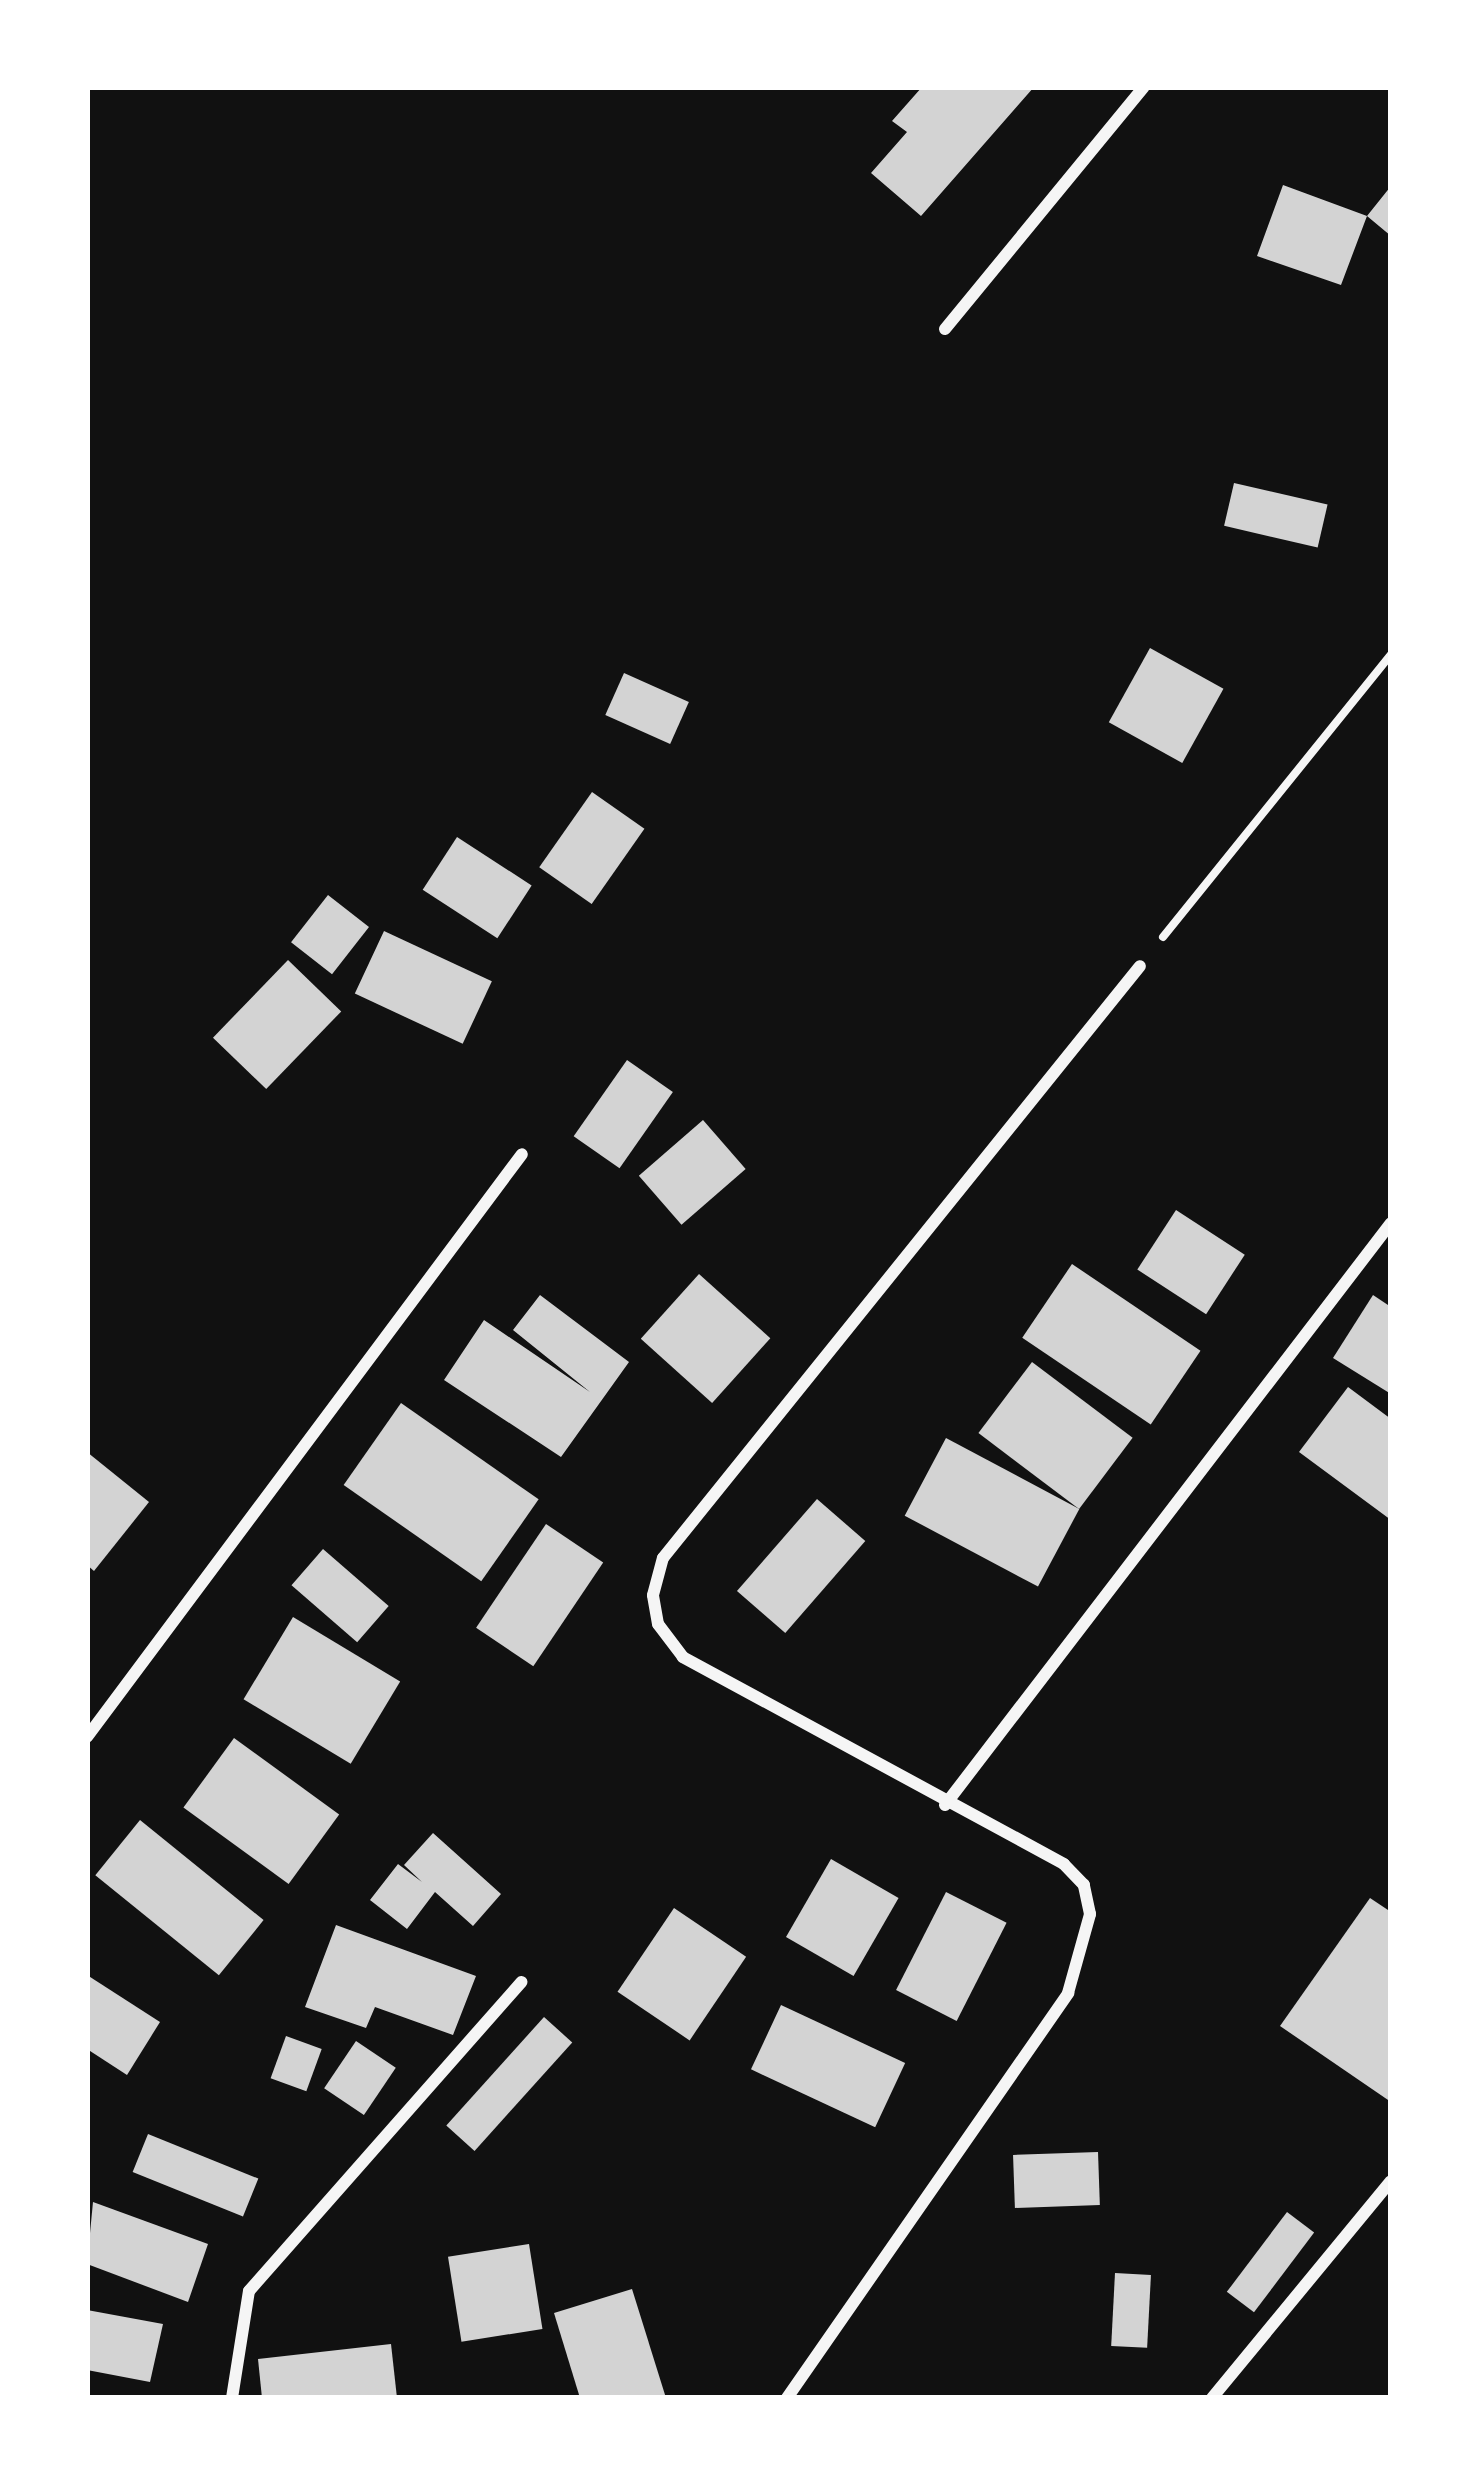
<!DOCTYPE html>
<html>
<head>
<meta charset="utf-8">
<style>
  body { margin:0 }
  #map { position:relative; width:1478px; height:2485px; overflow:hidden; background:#111; font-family:Literata,serif }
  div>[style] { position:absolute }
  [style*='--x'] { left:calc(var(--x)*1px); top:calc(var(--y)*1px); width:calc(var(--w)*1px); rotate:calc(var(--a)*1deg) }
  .building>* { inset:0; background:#d3d3d3; transform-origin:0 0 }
  .path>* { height:8px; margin:-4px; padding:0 4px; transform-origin:4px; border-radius:4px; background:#f5f5f5 }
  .minor>* { height:12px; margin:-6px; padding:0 6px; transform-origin:6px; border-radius:6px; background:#f5f5f5 }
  span { translate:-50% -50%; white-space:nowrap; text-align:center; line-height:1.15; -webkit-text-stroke:10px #fff; paint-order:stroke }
  .frame { position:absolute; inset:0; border:90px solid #fff; pointer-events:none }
</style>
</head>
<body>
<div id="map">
  <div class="building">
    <i style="clip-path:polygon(922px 87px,1034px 87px,921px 216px,871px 173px,907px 132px,892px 121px)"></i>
    <i style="clip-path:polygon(1283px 185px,1367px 216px,1391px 186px,1391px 236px,1367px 216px,1341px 285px,1257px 256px)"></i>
    <i style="left:1234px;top:483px;width:96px;height:44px;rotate:13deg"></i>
    <i style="left:1150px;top:648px;width:84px;height:85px;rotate:29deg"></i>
    <i style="left:624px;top:673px;width:71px;height:46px;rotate:24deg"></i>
    <i style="left:592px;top:792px;width:64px;height:92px;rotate:35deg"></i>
    <i style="left:457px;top:837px;width:89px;height:63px;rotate:33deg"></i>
    <i style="left:328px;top:895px;width:52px;height:60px;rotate:38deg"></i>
    <i style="left:384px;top:931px;width:119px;height:69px;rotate:25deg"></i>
    <i style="left:288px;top:960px;width:74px;height:108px;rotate:44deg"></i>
    <i style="left:627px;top:1060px;width:56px;height:93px;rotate:35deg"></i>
    <i style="left:703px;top:1120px;width:65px;height:85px;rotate:49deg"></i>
    <i style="left:1176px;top:1210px;width:82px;height:71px;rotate:33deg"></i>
    <i style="left:1072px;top:1264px;width:155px;height:89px;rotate:34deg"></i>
    <i style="left:699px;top:1274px;width:96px;height:87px;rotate:42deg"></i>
    <i style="clip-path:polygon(540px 1295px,629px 1362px,561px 1457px,444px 1380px,484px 1320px,590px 1392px,513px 1330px)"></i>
    <i style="clip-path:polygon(1373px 1295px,1391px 1307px,1391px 1394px,1333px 1358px)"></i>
    <i style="left:1032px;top:1362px;width:126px;height:89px;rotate:37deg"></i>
    <i style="clip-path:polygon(1348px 1387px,1391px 1419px,1391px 1520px,1299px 1452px)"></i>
    <i style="left:401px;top:1403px;width:168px;height:100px;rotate:35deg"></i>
    <i style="left:946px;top:1438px;width:151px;height:88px;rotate:28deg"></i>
    <i style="clip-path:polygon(87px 1452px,149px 1502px,94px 1571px,87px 1565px)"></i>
    <i style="left:817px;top:1499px;width:64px;height:122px;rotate:41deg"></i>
    <i style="left:546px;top:1524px;width:69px;height:125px;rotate:34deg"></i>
    <i style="left:323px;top:1549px;width:87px;height:48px;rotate:41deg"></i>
    <i style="left:293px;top:1617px;width:125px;height:96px;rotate:31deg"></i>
    <i style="left:234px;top:1738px;width:130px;height:86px;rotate:36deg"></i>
    <i style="left:140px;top:1820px;width:159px;height:71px;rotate:39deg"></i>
    <i style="clip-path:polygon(433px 1833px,501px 1894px,473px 1926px,435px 1892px,407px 1929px,370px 1900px,398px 1864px,422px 1882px,404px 1865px)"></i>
    <i style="left:831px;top:1859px;width:78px;height:90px;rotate:30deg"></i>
    <i style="left:946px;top:1892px;width:68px;height:110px;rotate:27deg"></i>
    <i style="clip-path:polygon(1370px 1898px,1391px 1912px,1391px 2102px,1280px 2026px)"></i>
    <i style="left:674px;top:1908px;width:87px;height:101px;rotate:34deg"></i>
    <i style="clip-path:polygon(336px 1925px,476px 1976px,453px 2035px,375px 2007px,366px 2028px,305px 2007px)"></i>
    <i style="clip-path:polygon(87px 1975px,160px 2022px,127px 2075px,87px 2049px)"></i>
    <i style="left:781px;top:2005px;width:137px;height:71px;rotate:25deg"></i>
    <i style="left:544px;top:2017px;width:38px;height:146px;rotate:42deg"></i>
    <i style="left:286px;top:2036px;width:38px;height:45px;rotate:20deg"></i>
    <i style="left:356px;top:2041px;width:48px;height:57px;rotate:34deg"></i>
    <i style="left:148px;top:2134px;width:119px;height:41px;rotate:22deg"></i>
    <i style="left:1098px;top:2152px;width:53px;height:85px;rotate:88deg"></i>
    <i style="clip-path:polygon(93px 2202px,208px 2244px,188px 2302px,87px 2264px)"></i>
    <i style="left:1287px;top:2212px;width:34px;height:100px;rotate:37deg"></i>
    <i style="left:529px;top:2244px;width:86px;height:82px;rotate:81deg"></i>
    <i style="left:1115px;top:2273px;width:36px;height:73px;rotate:3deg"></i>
    <i style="clip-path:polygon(632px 2289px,666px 2398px,580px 2398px,554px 2313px)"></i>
    <i style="clip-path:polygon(87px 2310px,163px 2324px,150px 2382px,87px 2370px)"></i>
    <i style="clip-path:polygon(391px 2344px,397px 2398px,262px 2398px,258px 2359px)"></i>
  </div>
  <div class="path">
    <i style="--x:1163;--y:937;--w:363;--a:-51.1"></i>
  </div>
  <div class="minor">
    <i style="--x:945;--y:329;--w:313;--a:-50.6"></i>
    <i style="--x:87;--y:1737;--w:727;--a:-53.27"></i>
    <i style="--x:945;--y:1805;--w:733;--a:-52.54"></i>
    <i style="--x:232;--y:2398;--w:108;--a:-81"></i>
    <i style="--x:249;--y:2291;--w:412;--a:-48.6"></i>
    <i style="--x:787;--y:2398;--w:493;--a:-55.2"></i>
    <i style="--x:1068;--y:1993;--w:82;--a:-74.4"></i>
    <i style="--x:1090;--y:1914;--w:30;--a:-102"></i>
    <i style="--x:1084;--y:1885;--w:29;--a:-134"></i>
    <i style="--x:1064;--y:1864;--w:434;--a:-151.5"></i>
    <i style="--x:683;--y:1657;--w:41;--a:-127.1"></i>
    <i style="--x:658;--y:1624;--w:29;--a:-100"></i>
    <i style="--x:653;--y:1595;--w:38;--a:-75"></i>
    <i style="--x:663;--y:1558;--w:760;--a:-51.14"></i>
    <i style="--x:1212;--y:2398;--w:281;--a:-50.5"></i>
  </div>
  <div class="frame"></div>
</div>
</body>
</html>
